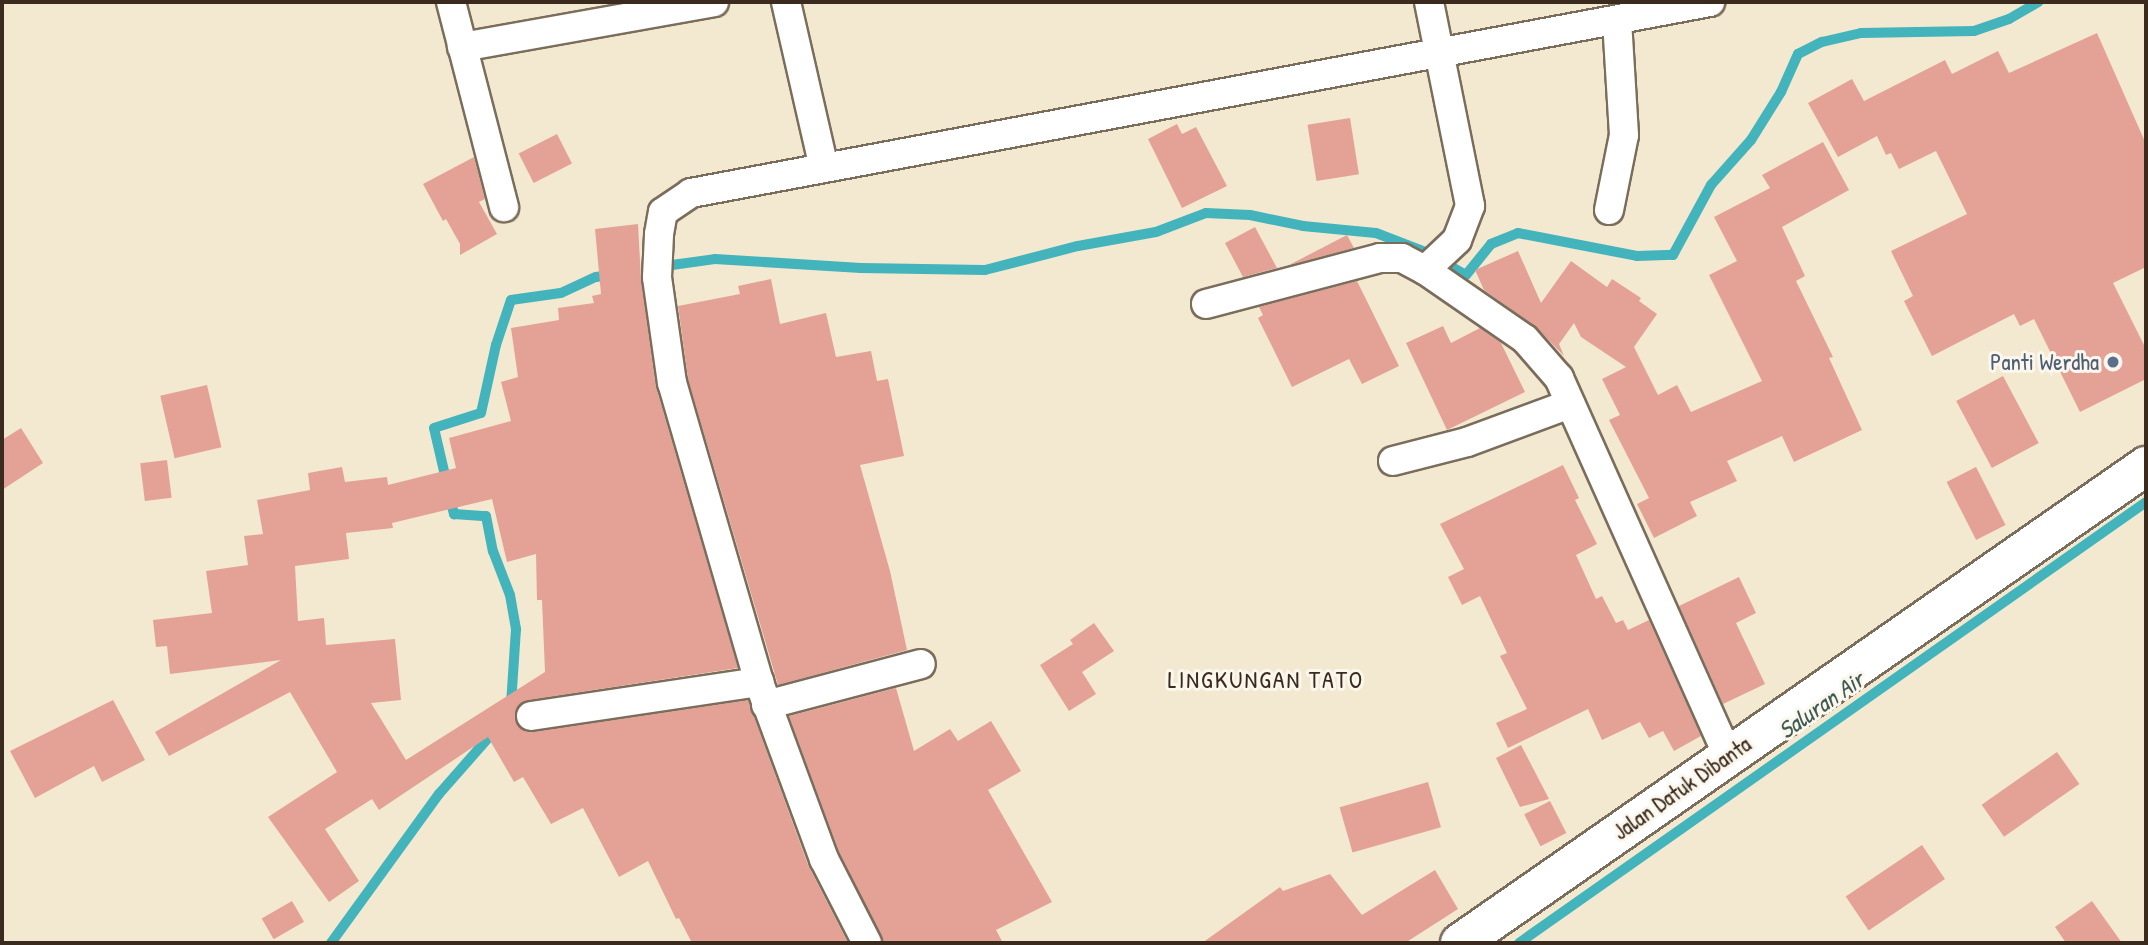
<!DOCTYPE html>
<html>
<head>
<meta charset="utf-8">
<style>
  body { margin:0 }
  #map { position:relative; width:2148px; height:945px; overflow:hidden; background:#f3e9d0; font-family:"Patrick Hand",sans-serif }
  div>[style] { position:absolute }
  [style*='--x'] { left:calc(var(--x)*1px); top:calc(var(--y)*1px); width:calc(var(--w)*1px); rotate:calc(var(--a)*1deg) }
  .stream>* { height:10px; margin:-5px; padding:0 5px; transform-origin:5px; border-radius:5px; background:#43b3bc }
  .building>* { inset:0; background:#e4a297; transform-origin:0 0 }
  .roads { filter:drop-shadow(2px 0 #7b6d5c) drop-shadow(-2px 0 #7b6d5c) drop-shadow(0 2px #7b6d5c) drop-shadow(0 -2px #7b6d5c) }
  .minor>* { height:28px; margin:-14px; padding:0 14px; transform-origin:14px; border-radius:14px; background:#fff }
  .secondary>* { height:38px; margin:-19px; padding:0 19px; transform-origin:19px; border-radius:19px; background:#fff }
  .dots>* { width:19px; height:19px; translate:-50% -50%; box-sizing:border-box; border:4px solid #fbf7ec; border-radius:50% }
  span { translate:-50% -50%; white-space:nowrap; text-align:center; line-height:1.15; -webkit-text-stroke:6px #fbf7ec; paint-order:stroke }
  .service-label { font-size:23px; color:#4e5e75 }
  .right { translate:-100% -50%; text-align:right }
  .street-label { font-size:23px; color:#3b2a1e }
  .neighbourhood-label { font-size:24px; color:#3b2a1e; letter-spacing:2px }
  .water-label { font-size:24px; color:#3e5a55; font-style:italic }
  .frame { position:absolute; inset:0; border:4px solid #3b2a1e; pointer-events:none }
</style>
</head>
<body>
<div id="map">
  <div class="stream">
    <i style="--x:672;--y:265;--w:43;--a:-7.9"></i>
    <i style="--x:715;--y:259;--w:146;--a:3.5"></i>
    <i style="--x:861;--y:268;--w:124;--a:0.9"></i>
    <i style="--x:985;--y:270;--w:96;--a:-14.5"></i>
    <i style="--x:1078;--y:246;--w:79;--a:-10.2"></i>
    <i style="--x:1156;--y:232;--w:53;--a:-20.8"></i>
    <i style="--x:1206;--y:213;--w:44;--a:2.6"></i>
    <i style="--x:1250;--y:215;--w:54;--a:11.7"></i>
    <i style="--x:1303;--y:226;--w:73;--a:5.5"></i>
    <i style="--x:1376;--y:233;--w:50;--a:21"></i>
    <i style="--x:1452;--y:267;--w:16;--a:30"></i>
    <i style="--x:1466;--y:275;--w:40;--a:-51"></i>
    <i style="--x:1491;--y:244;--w:29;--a:-22"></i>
    <i style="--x:1518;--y:233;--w:121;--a:10.9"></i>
    <i style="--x:1637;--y:256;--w:36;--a:-2"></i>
    <i style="--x:1673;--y:255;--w:80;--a:-61.5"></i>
    <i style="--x:1711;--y:185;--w:60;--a:-48.4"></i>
    <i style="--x:1751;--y:140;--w:57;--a:-58"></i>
    <i style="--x:1781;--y:92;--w:42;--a:-65.9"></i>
    <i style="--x:1798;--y:54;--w:27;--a:-27"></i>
    <i style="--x:1822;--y:42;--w:40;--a:-13"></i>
    <i style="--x:1861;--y:33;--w:113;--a:-1"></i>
    <i style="--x:1974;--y:31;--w:37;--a:-19"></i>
    <i style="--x:2009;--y:19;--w:34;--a:-30"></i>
    <i style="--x:447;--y:484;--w:57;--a:-103.1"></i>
    <i style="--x:434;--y:428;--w:49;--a:-17.7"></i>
    <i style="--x:481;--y:413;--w:70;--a:-77.6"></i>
    <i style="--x:496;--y:345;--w:47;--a:-71.6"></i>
    <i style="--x:511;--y:300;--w:50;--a:-8"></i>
    <i style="--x:561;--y:293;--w:38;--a:-25"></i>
    <i style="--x:596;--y:277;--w:15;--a:-8"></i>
    <i style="--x:450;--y:499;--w:16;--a:75"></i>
    <i style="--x:454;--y:514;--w:32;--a:4"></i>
    <i style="--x:486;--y:516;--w:36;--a:79"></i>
    <i style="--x:493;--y:551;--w:47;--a:68.9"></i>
    <i style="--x:510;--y:595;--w:35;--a:80"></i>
    <i style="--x:516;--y:629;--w:75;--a:93.8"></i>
    <i style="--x:331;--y:943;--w:184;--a:-54.1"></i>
    <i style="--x:439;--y:794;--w:88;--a:-48.7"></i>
    <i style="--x:1519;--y:943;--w:767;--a:-35.12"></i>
  </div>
  <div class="building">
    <i style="clip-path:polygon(2097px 33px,2146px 144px,2146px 267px,2113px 283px,2146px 349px,2146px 379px,2080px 412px,2034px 319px,2020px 326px,2014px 314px,1932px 356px,1904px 301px,1913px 296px,1891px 251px,1967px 214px,1936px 151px,1899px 169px,1891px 153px,1886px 155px,1877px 136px,1838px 157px,1808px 103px,1852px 79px,1864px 101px,1945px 60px,1952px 74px,1998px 51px,2009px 73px)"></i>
    <i style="left:1350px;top:118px;width:57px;height:43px;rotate:81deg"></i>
    <i style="clip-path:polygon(1177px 124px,1182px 134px,1196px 127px,1227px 186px,1182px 208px,1148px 139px)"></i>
    <i style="left:557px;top:134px;width:33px;height:43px;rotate:63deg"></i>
    <i style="clip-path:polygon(1823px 142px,1849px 190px,1782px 227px,1805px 276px,1796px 281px,1833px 357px,1829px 358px,1862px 430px,1794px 462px,1782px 436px,1727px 461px,1737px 481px,1690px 502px,1697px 516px,1654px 538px,1637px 504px,1649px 498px,1609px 420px,1620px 415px,1602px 379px,1626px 367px,1581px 337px,1574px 323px,1559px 344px,1564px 356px,1535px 326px,1484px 290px,1475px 270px,1518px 251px,1541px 303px,1571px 261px,1607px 287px,1612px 279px,1641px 298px,1639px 301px,1657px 314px,1634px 347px,1658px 395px,1677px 385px,1691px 412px,1762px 381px,1709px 275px,1737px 261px,1714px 217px,1770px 188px,1762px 175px)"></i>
    <i style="clip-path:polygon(474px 157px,485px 199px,479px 202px,497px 234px,460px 255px,460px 244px,446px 219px,443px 221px,423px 184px)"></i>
    <i style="clip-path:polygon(evenodd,638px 224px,641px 279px,656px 387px,738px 668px,529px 700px,516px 709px,515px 719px,524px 731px,533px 732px,748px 700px,808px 865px,848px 943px,692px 943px,679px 918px,676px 919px,648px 861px,619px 877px,583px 808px,551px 824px,523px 777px,514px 782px,488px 737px,379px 810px,372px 799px,325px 829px,359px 881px,329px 902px,268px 817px,337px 772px,290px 692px,169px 756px,155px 732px,281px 660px,170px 674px,167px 646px,156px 647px,153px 620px,212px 613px,206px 571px,248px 565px,244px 536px,263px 534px,257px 500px,310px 490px,308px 473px,342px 467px,345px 482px,387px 477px,388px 485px,456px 468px,449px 438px,511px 421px,501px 382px,518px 377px,511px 328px,559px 320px,558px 308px,594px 303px,592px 296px,601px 294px,595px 229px,638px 224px,492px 499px,507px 562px,536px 554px,537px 600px,542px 600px,545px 672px,406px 760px,371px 703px,401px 700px,395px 639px,326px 645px,324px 618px,298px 621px,295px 566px,349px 559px,346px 533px,393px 528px,392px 523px,492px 499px)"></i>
    <i style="clip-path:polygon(1255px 227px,1277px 268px,1243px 277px,1225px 243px)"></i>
    <i style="clip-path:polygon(1347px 235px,1354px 248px,1289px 265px)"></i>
    <i style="clip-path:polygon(771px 279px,780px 324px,826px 313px,836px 357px,871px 351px,877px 381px,888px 379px,904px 456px,860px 465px,890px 571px,907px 650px,778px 685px,688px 379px,678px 306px,740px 294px,738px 286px)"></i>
    <i style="clip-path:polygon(1357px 281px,1399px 366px,1362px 384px,1349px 359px,1292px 387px,1258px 318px,1263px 315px,1259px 307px)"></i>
    <i style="clip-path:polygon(1443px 326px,1451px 343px,1480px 328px,1501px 343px,1525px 392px,1447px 430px,1406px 343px)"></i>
    <i style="left:2003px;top:376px;width:76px;height:53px;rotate:62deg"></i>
    <i style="left:207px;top:385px;width:64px;height:48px;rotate:77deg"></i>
    <i style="clip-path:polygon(21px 428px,43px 463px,2px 490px,2px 440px)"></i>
    <i style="left:167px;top:460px;width:38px;height:27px;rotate:83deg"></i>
    <i style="clip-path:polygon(1563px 465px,1579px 498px,1575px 500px,1597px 544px,1576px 555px,1596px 599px,1602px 596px,1616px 623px,1623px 620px,1628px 630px,1649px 620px,1701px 736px,1674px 751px,1663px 731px,1649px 738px,1640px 722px,1602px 740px,1588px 709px,1508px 748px,1496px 723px,1527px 709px,1500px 656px,1507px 653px,1480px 596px,1462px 605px,1448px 577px,1464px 569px,1440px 524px)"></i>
    <i style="left:1976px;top:467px;width:65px;height:33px;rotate:63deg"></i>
    <i style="clip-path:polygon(1739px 577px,1756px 613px,1736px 623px,1765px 684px,1723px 704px,1679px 606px)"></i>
    <i style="clip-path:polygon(1094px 623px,1114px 651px,1082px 672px,1096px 694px,1069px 711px,1040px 665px,1073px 644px,1070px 640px)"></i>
    <i style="clip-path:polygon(896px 688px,914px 751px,950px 729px,958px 741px,991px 721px,1021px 771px,988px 790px,1052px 902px,996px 930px,1003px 943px,884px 943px,839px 852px,789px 716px)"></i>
    <i style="clip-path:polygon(113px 700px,145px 760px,102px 782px,94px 766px,35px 798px,10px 751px)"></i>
    <i style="clip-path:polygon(1521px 745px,1549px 799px,1520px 807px,1496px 758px)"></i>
    <i style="left:2057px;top:752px;width:39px;height:92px;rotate:55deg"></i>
    <i style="left:1428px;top:782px;width:47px;height:92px;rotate:74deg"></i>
    <i style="left:1550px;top:801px;width:36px;height:29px;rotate:63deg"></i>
    <i style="left:1922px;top:845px;width:41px;height:92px;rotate:56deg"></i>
    <i style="clip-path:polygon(1435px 870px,1458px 909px,1405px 943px,1202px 943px,1280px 887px,1283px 891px,1330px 874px,1362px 915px)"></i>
    <i style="left:292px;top:901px;width:24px;height:35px;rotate:60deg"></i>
    <i style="clip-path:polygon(2092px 901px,2122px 943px,2066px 943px,2055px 927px)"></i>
  </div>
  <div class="roads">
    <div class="minor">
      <i style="--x:451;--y:2;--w:212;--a:75.5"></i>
      <i style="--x:786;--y:2;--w:170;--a:77.1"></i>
      <i style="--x:1429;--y:2;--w:208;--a:78.6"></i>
      <i style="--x:1470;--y:206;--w:36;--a:111"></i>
      <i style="--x:1457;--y:240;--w:44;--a:136.8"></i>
      <i style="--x:1425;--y:270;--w:121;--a:34.6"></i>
      <i style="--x:1525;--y:339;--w:52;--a:48.9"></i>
      <i style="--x:1559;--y:378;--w:414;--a:65.9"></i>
      <i style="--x:462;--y:47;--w:256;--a:-10.1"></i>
      <i style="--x:1609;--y:210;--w:76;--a:-78.7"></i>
      <i style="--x:1624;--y:135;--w:115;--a:-93.5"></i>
      <i style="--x:1206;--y:304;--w:180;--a:-14.8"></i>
      <i style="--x:1380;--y:258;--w:22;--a:0"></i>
      <i style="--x:1402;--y:258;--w:26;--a:28"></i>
      <i style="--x:1393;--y:461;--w:76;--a:-14.4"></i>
      <i style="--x:1467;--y:442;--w:110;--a:-20.3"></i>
      <i style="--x:766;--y:705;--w:160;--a:-14.8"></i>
      <i style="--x:531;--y:716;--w:231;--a:-8.5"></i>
      <i style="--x:867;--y:943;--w:94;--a:-117.1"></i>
      <i style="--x:824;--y:859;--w:189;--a:-110.2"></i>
      <i style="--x:759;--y:682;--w:311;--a:-106.2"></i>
      <i style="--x:672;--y:383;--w:107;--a:-98.1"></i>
      <i style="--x:657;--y:277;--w:43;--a:-87.3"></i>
      <i style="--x:659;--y:234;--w:22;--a:-80"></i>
      <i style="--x:663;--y:212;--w:34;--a:-34"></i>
      <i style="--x:691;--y:193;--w:1037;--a:-10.62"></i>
    </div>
    <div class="secondary">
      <i style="--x:1460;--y:943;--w:836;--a:-34.81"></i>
    </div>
  </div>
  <div class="dots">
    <i style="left:2113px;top:362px;background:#5c6f8a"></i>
  </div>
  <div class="service-label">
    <span class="right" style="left:2099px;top:362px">Panti Werdha</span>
  </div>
  <div class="street-label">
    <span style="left:1682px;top:788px;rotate:-35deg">Jalan Datuk Dibanta</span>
  </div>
  <div class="neighbourhood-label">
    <span style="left:1266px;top:680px">LINGKUNGAN TATO</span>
  </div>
  <div class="water-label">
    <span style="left:1821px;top:705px;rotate:-35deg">Saluran Air</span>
  </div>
  <div class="frame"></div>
</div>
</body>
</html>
